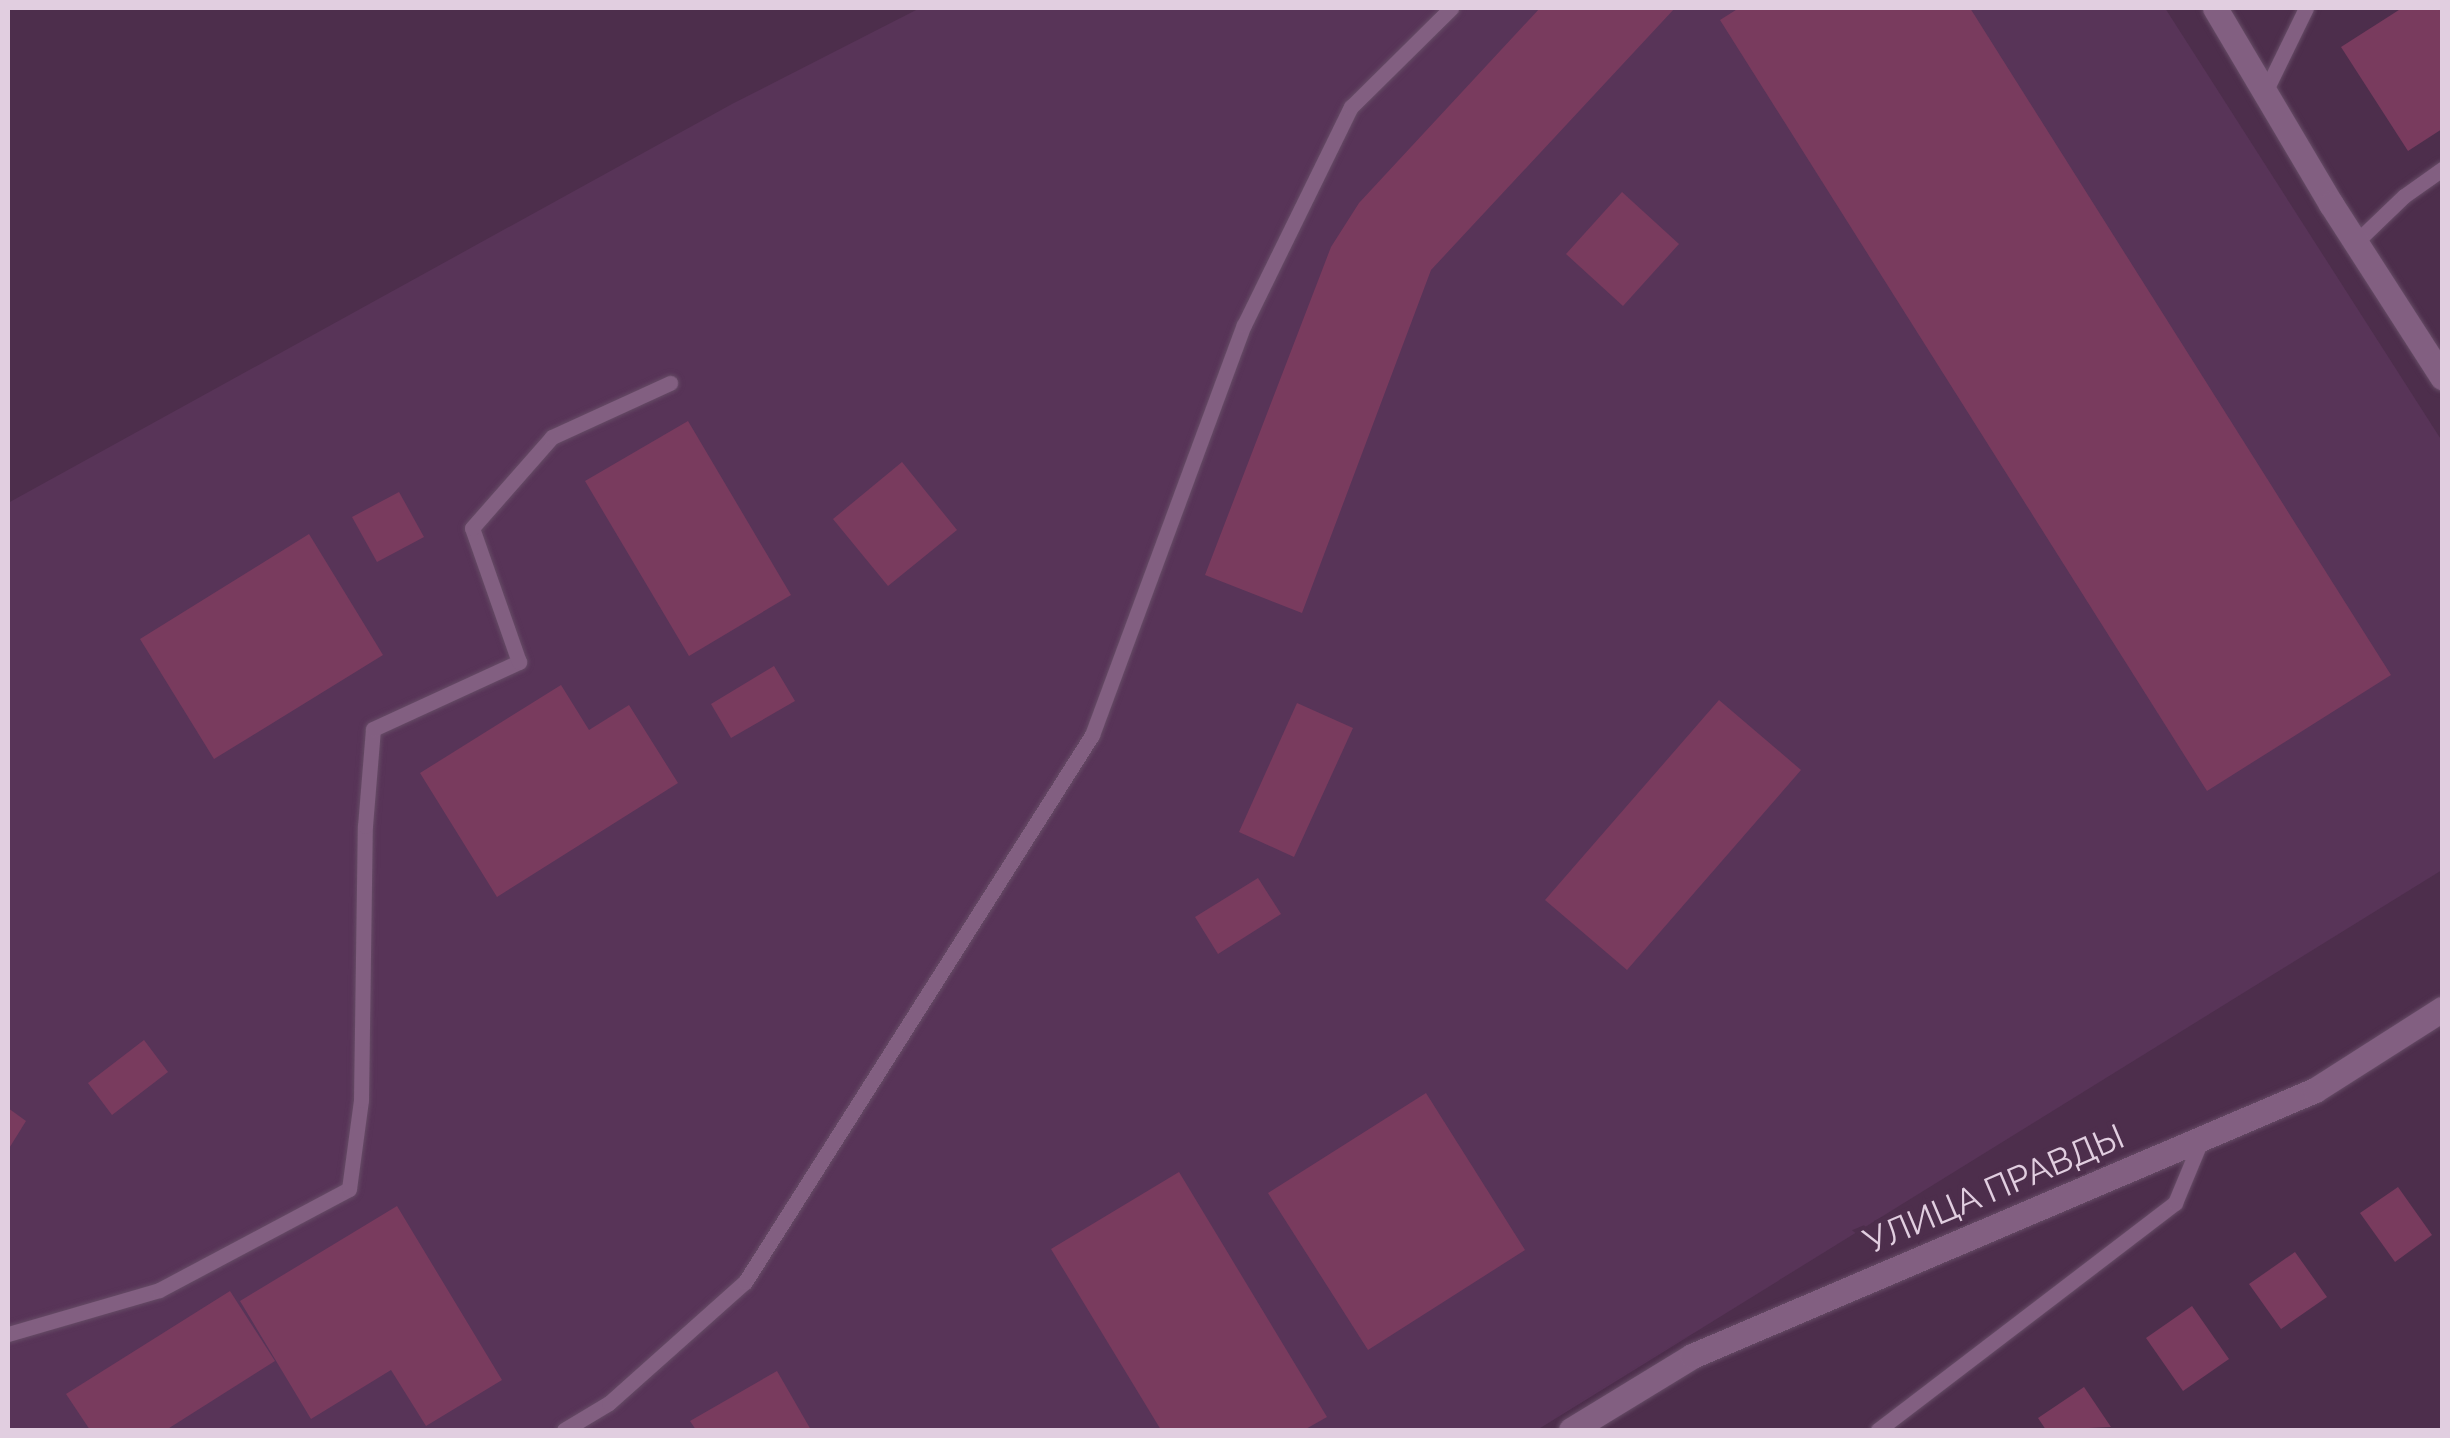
<!DOCTYPE html>
<meta charset="utf-8">
<style>
body{margin:0}
#map{position:relative;width:2450px;height:1438px;overflow:hidden;background:#4d2e4c;font-family:Raleway,sans-serif}
div>[style]{position:absolute}
.built>*{inset:0;background:#583458}
.building>*{inset:0;background:#793b5e}
.roads{filter:drop-shadow(0 0 2px #664c66) drop-shadow(0 0 2px #664c66)}
.lane>*{height:15px;margin:-7.5px;padding:0 7.5px;transform-origin:7.5px;border-radius:7.5px;background:#825f81}
.street>*{height:25px;margin:-12.5px;padding:0 12.5px;transform-origin:12.5px;border-radius:12.5px;background:#825f81}
span{translate:-50% -50%;white-space:nowrap;text-align:center;line-height:1.15;-webkit-text-stroke:9px #4d2e4c;paint-order:stroke}
.street-label{font-size:35px;color:#e1cee0}
.frame{position:absolute;inset:0;border:10px solid #e1cee0;pointer-events:none}
</style>
<div id="map">
<div class="built">
<div style="clip-path:polygon(920px 8px,2165px 8px,2442px 441px,2442px 870px,1537px 1430px,8px 1430px,8px 503px,732px 104px)"></div>
</div>
<div class="building">
<div style="clip-path:polygon(1540px 8px,1675px 8px,1431px 270px,1302px 613px,1205px 575px,1331px 247px,1359px 203px)"></div>
<div style="clip-path:polygon(1739px 8px,1970px 8px,2391px 675px,2207px 791px,1720px 20px)"></div>
<div style="clip-path:polygon(2402px 8px,2442px 8px,2442px 129px,2408px 151px,2341px 47px)"></div>
<div style="clip-path:polygon(1622px 192px,1679px 244px,1623px 306px,1566px 254px)"></div>
<div style="clip-path:polygon(688px 421px,791px 595px,689px 656px,585px 481px)"></div>
<div style="clip-path:polygon(902px 462px,957px 530px,888px 586px,833px 519px)"></div>
<div style="clip-path:polygon(399px 492px,424px 537px,377px 562px,352px 517px)"></div>
<div style="clip-path:polygon(309px 534px,383px 655px,214px 759px,140px 639px)"></div>
<div style="clip-path:polygon(774px 666px,795px 701px,731px 738px,711px 704px)"></div>
<div style="clip-path:polygon(561px 685px,589px 730px,629px 705px,678px 783px,497px 897px,420px 773px)"></div>
<div style="clip-path:polygon(1719px 700px,1801px 770px,1627px 970px,1545px 900px)"></div>
<div style="clip-path:polygon(1297px 703px,1353px 728px,1294px 857px,1239px 832px)"></div>
<div style="clip-path:polygon(1258px 878px,1281px 914px,1218px 954px,1195px 917px)"></div>
<div style="clip-path:polygon(144px 1040px,168px 1072px,112px 1115px,88px 1083px)"></div>
<div style="clip-path:polygon(1426px 1093px,1525px 1250px,1368px 1350px,1268px 1193px)"></div>
<div style="clip-path:polygon(8px 1108px,26px 1121px,8px 1150px)"></div>
<div style="clip-path:polygon(1179px 1172px,1327px 1417px,1304px 1430px,1161px 1430px,1051px 1249px)"></div>
<div style="clip-path:polygon(2398px 1187px,2432px 1235px,2395px 1262px,2360px 1213px)"></div>
<div style="clip-path:polygon(397px 1206px,502px 1380px,426px 1426px,391px 1370px,311px 1419px,240px 1301px)"></div>
<div style="clip-path:polygon(2295px 1252px,2327px 1297px,2281px 1329px,2249px 1284px)"></div>
<div style="clip-path:polygon(230px 1291px,275px 1361px,166px 1430px,90px 1430px,66px 1394px)"></div>
<div style="clip-path:polygon(2192px 1306px,2229px 1359px,2183px 1391px,2146px 1338px)"></div>
<div style="clip-path:polygon(777px 1371px,811px 1430px,696px 1430px,690px 1421px)"></div>
<div style="clip-path:polygon(2084px 1387px,2111px 1427px,2046px 1430px,2038px 1418px)"></div>
</div>
<div class="roads">
<div class="lane">
<div style="left:2265px;top:92px;width:93px;rotate:-64deg"></div>
<div style="left:2355px;top:243px;width:68px;rotate:-43.8deg"></div>
<div style="left:2404px;top:196px;width:47px;rotate:-35.4deg"></div>
<div style="left:8px;top:1334px;width:157px;rotate:-16.2deg"></div>
<div style="left:159px;top:1290px;width:215px;rotate:-28deg"></div>
<div style="left:349px;top:1189px;width:90px;rotate:-82.3deg"></div>
<div style="left:361px;top:1100px;width:274px;rotate:-89.2deg"></div>
<div style="left:365px;top:826px;width:97px;rotate:-85.3deg"></div>
<div style="left:373px;top:729px;width:161px;rotate:-24.7deg"></div>
<div style="left:519px;top:662px;width:142px;rotate:-109.3deg"></div>
<div style="left:472px;top:528px;width:121px;rotate:-48.7deg"></div>
<div style="left:552px;top:437px;width:130px;rotate:-24.6deg"></div>
<div style="left:564px;top:1430px;width:52px;rotate:-31deg"></div>
<div style="left:609px;top:1403px;width:182px;rotate:-41.7deg"></div>
<div style="left:745px;top:1282px;width:648px;rotate:-57.61deg"></div>
<div style="left:1092px;top:735px;width:437px;rotate:-69.7deg"></div>
<div style="left:1244px;top:325px;width:243px;rotate:-63.9deg"></div>
<div style="left:1351px;top:107px;width:141px;rotate:-44.7deg"></div>
<div style="left:1878px;top:1430px;width:374px;rotate:-37.4deg"></div>
<div style="left:2175px;top:1203px;width:70px;rotate:-67.4deg"></div>
</div>
<div class="street">
<div style="left:2215px;top:8px;width:228px;rotate:59.4deg"></div>
<div style="left:2331px;top:204px;width:206px;rotate:57.3deg"></div>
<div style="left:1571px;top:1430px;width:142px;rotate:-31.4deg"></div>
<div style="left:1692px;top:1356px;width:677px;rotate:-23.12deg"></div>
<div style="left:2315px;top:1090px;width:151px;rotate:-32.5deg"></div>
</div>
</div>
<div class="street-label">
<span style="left:1994px;top:1189px;rotate:-23deg">УЛИЦА ПРАВДЫ</span>
</div>
<div class="frame"></div>
</div>
